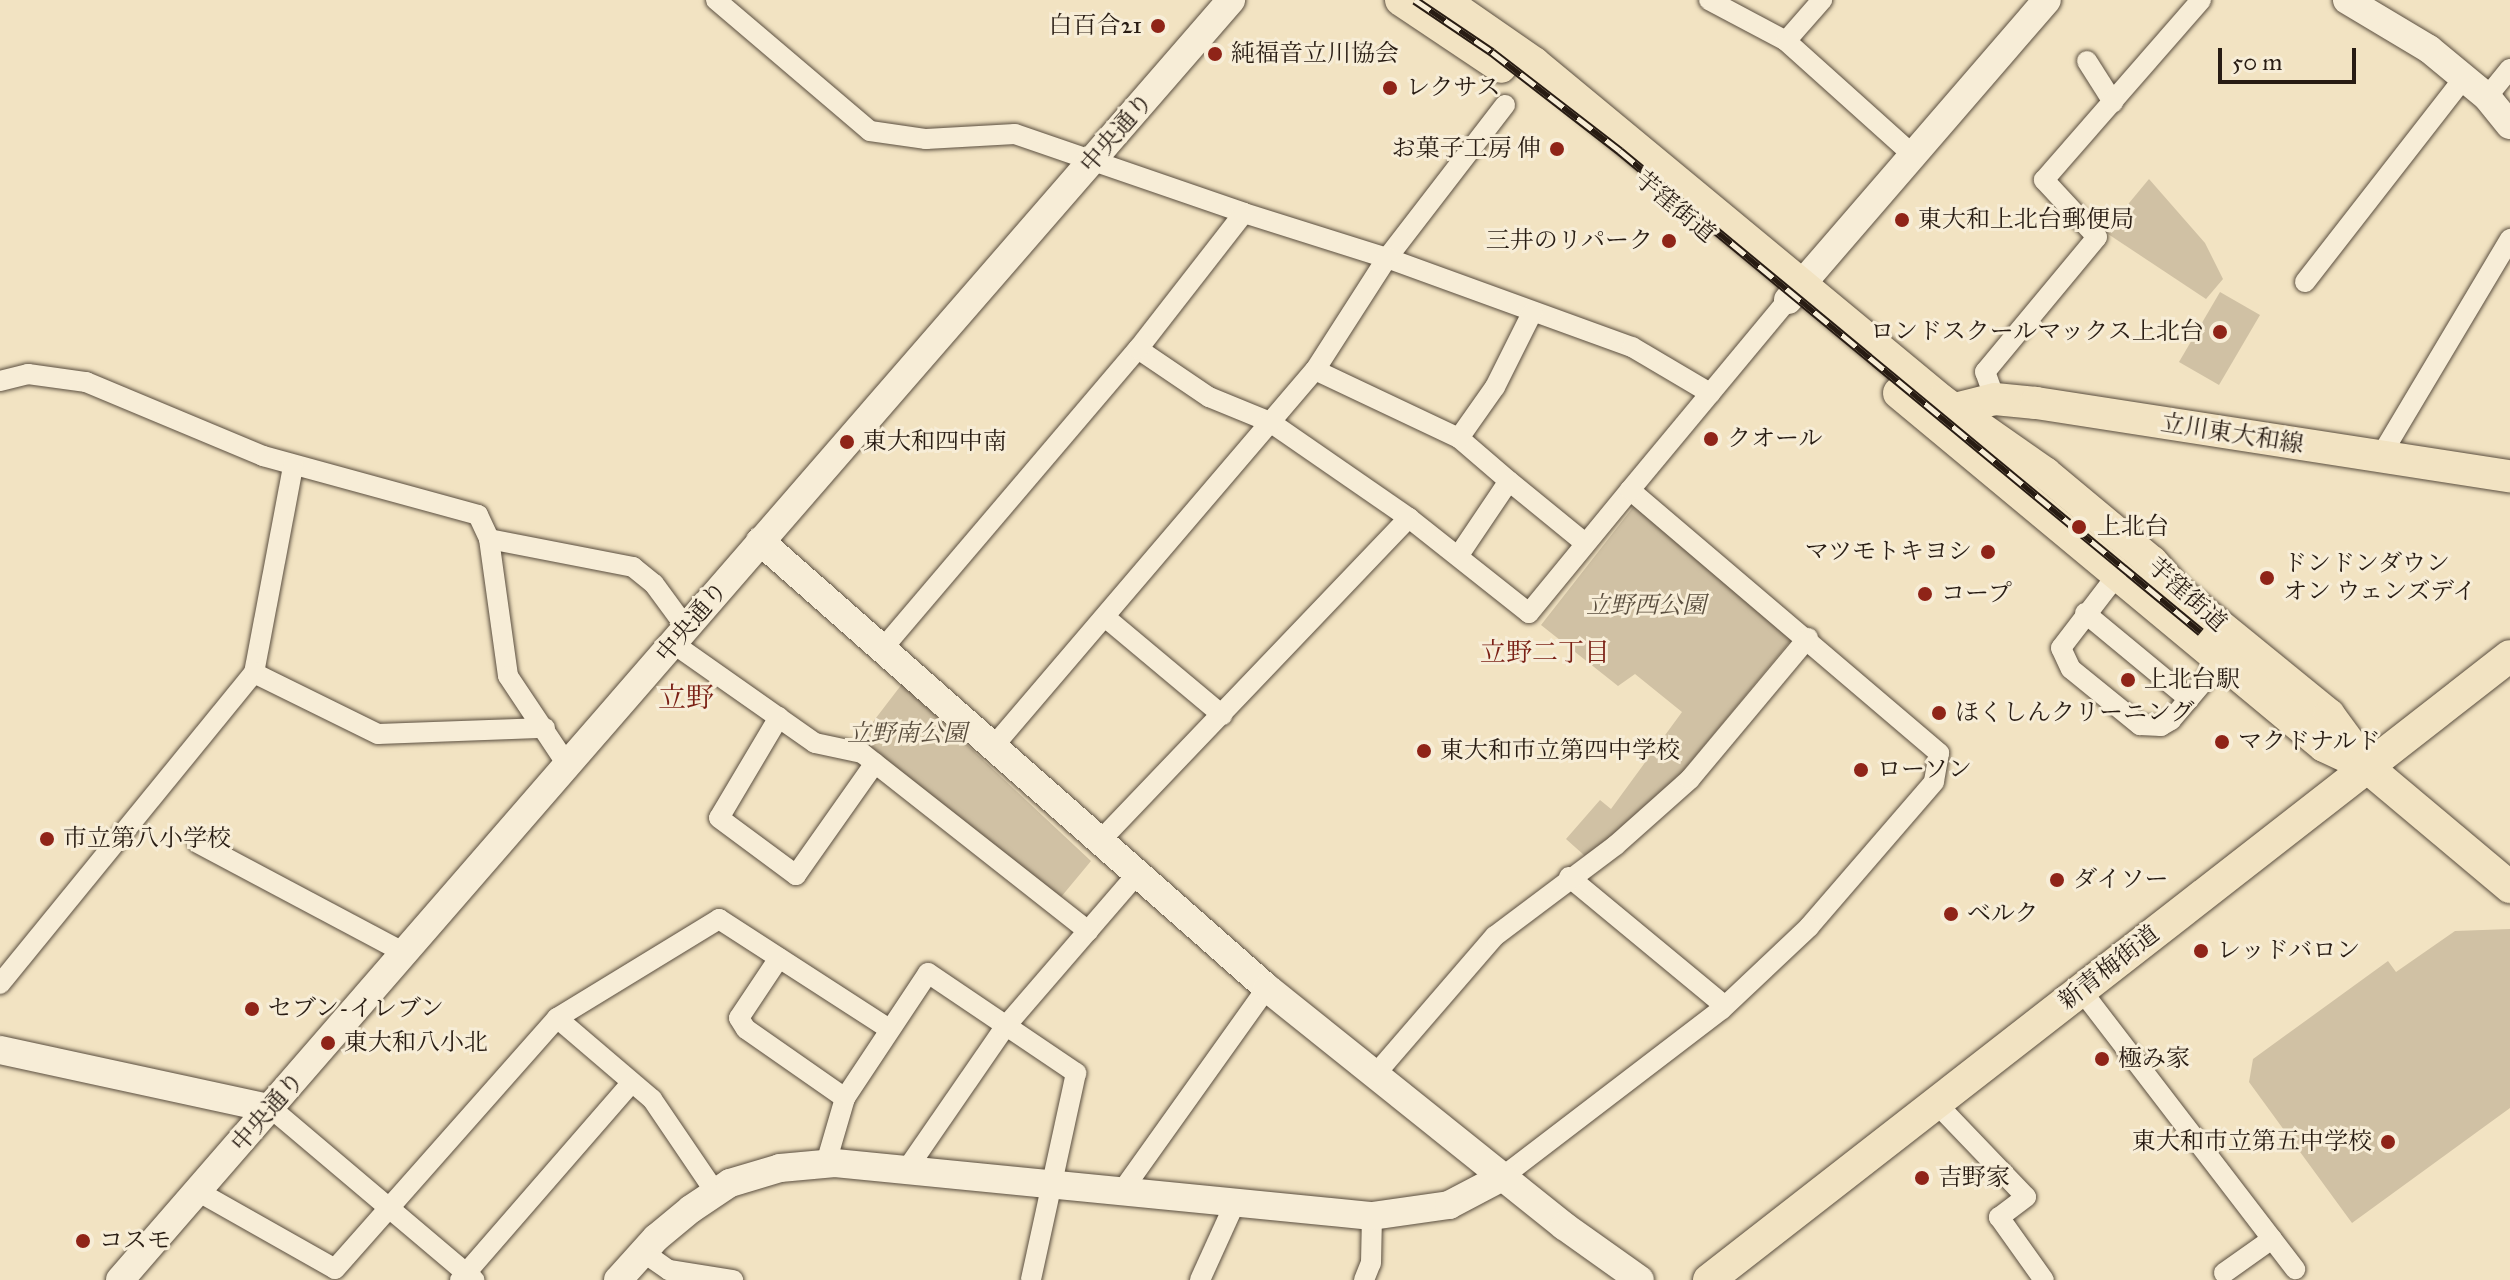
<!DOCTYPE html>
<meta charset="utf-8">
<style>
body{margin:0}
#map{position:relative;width:2510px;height:1280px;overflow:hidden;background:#f2e3c2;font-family:"IM FELL Great Primer","Noto Serif JP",serif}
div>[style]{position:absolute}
.green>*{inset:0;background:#d0c1a4}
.roads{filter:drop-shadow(0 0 2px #5a4e3f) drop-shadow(0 0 2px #5a4e3f)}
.street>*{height:20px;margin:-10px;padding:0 10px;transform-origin:10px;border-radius:10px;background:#f7edd7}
.secondary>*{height:28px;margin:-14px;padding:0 14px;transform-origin:14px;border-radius:14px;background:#f7edd7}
.primary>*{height:32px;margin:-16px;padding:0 16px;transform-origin:16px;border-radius:16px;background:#f2e3c2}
.rail>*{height:9px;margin-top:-4.5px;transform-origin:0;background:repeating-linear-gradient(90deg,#f7edd7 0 18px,#281c13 0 36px);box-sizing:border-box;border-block:2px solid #281c13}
.dots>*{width:22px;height:22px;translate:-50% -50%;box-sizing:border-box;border:4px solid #f7edd7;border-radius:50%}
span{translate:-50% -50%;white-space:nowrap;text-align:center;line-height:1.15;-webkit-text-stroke:6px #f7edd7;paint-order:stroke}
.poi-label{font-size:24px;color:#281c13}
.right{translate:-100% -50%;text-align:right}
.left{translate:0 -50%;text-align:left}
.street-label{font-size:24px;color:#281c13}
.park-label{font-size:24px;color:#5a4e3e;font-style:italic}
.neighbourhood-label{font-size:26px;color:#7a1f14}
.quarter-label{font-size:28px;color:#7a1f14}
.scale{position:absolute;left:2218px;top:48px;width:138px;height:36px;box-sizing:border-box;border:4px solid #281c13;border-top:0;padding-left:10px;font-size:24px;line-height:28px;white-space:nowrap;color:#281c13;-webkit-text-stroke:6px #f7edd7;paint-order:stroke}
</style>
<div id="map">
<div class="green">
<div style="clip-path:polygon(2149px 179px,2205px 243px,2223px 279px,2206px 299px,2105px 232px)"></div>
<div style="clip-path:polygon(2220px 292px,2260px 315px,2219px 385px,2179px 362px)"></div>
<div style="clip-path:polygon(1634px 506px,1792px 639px,1655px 805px,1585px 856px,1566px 839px,1600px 800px,1611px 809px,1682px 712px,1635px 674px,1618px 686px,1541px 625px)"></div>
<div style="clip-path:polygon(902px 684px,1091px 861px,1061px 897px,868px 747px,856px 744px)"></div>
<div style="clip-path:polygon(2510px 929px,2510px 1108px,2352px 1223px,2249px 1082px,2253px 1059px,2388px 961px,2396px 972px,2455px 931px)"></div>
</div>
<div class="roads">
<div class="street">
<div style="left:716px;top:0;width:202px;rotate:40.4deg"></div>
<div style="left:870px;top:131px;width:57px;rotate:8.1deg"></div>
<div style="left:926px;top:139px;width:89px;rotate:-3.2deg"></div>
<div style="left:1015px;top:134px;width:242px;rotate:19deg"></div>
<div style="left:1709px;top:0;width:87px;rotate:28deg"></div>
<div style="left:1786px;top:41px;width:171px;rotate:41.9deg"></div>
<div style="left:1786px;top:41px;width:55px;rotate:-48.7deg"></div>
<div style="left:2087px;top:61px;width:49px;rotate:57.6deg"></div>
<div style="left:2487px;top:97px;width:36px;rotate:-51deg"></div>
<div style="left:1505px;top:105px;width:193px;rotate:127.6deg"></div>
<div style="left:1387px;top:258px;width:261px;rotate:20deg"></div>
<div style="left:1632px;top:347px;width:91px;rotate:30.5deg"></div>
<div style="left:2305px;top:282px;width:259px;rotate:-52.1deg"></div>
<div style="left:1138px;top:349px;width:86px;rotate:34.1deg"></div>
<div style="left:1209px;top:397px;width:66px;rotate:22.3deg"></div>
<div style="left:1270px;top:422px;width:169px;rotate:34.6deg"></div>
<div style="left:1409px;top:518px;width:153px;rotate:38.4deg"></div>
<div style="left:1529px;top:613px;width:159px;rotate:-50.6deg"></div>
<div style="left:1630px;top:490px;width:406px;rotate:40.4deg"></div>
<div style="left:1939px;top:753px;width:29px;rotate:100deg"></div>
<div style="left:1934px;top:782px;width:191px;rotate:130.8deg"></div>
<div style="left:1809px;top:927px;width:120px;rotate:136.7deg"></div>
<div style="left:1722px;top:1009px;width:277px;rotate:142.6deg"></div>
<div style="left:0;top:381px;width:29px;rotate:-14deg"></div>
<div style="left:28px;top:374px;width:59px;rotate:7.9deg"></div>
<div style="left:86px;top:382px;width:192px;rotate:22.7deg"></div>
<div style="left:263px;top:456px;width:223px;rotate:15.3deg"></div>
<div style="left:478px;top:515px;width:26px;rotate:65deg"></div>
<div style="left:489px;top:539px;width:138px;rotate:82.1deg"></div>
<div style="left:508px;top:676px;width:108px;rotate:56.3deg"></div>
<div style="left:1995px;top:399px;width:29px;rotate:-110deg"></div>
<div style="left:1985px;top:372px;width:175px;rotate:-50.3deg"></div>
<div style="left:2097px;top:237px;width:78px;rotate:-132.9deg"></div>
<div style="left:2044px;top:180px;width:239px;rotate:-48.9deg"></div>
<div style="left:2380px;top:457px;width:254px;rotate:-59.2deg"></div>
<div style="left:1509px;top:481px;width:98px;rotate:39.2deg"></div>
<div style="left:1630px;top:490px;width:247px;rotate:-50.3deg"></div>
<div style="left:489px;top:539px;width:147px;rotate:11deg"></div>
<div style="left:633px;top:567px;width:27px;rotate:39deg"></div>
<div style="left:654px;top:584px;width:56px;rotate:53.7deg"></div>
<div style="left:1459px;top:555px;width:89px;rotate:-56deg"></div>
<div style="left:1509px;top:481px;width:66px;rotate:-139.3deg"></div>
<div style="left:2117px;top:575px;width:92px;rotate:127.5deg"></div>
<div style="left:2061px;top:648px;width:23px;rotate:65deg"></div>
<div style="left:2071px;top:669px;width:89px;rotate:39.1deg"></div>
<div style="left:2140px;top:725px;width:21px;rotate:3deg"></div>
<div style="left:2161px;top:726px;width:12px;rotate:-31deg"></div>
<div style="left:2171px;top:720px;width:77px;rotate:-49.7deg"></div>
<div style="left:2221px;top:661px;width:10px;rotate:-79deg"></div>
<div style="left:2085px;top:613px;width:135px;rotate:39.6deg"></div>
<div style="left:1105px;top:617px;width:153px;rotate:39.9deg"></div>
<div style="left:674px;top:644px;width:172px;rotate:35.1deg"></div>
<div style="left:815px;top:743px;width:48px;rotate:12deg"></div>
<div style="left:862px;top:753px;width:288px;rotate:38.2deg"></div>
<div style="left:884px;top:647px;width:392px;rotate:-49.6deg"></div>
<div style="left:1138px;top:349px;width:172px;rotate:-52.1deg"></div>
<div style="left:1244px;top:213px;width:150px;rotate:17.5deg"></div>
<div style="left:1387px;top:258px;width:133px;rotate:122.7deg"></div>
<div style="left:1315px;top:370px;width:159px;rotate:25.3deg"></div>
<div style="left:1459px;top:438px;width:62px;rotate:-54.8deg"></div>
<div style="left:1495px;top:387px;width:83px;rotate:-63.4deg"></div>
<div style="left:254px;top:673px;width:211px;rotate:-79.3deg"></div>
<div style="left:779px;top:717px;width:117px;rotate:120.7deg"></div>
<div style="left:719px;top:818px;width:96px;rotate:36.5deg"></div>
<div style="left:796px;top:875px;width:137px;rotate:-54.8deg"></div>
<div style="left:992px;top:748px;width:497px;rotate:-49.5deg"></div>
<div style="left:198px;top:843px;width:234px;rotate:28deg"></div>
<div style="left:1098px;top:843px;width:450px;rotate:-46.3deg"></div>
<div style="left:1569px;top:877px;width:202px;rotate:39.6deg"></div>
<div style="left:779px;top:958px;width:72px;rotate:123.7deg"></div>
<div style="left:739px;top:1018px;width:13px;rotate:58deg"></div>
<div style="left:746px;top:1029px;width:121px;rotate:34.9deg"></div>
<div style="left:0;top:984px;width:402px;rotate:-50.8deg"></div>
<div style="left:254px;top:673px;width:138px;rotate:26.2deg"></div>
<div style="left:378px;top:734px;width:167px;rotate:-2.1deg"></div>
<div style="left:2081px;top:990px;width:352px;rotate:52.5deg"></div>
<div style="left:557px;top:1018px;width:125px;rotate:40.5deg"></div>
<div style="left:652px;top:1099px;width:114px;rotate:55.8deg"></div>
<div style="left:1374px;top:1076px;width:185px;rotate:-49.2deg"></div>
<div style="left:1495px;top:936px;width:151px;rotate:-36.9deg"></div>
<div style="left:1616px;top:845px;width:99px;rotate:-41.7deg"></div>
<div style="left:1690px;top:779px;width:184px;rotate:-50.1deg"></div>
<div style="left:1936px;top:1103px;width:130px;rotate:46.2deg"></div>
<div style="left:2026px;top:1197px;width:34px;rotate:143deg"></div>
<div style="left:1999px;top:1217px;width:77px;rotate:54.5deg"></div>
<div style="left:272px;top:1109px;width:265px;rotate:40.2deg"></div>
<div style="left:826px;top:1163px;width:68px;rotate:-73.7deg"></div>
<div style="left:845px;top:1098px;width:150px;rotate:-56.4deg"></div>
<div style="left:928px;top:973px;width:179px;rotate:34deg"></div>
<div style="left:1076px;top:1073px;width:212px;rotate:102.3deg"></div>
<div style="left:907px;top:1169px;width:173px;rotate:-55.4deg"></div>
<div style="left:1005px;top:1027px;width:201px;rotate:-49.2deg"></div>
<div style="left:1122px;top:1191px;width:249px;rotate:-54.5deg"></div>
<div style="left:199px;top:1192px;width:156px;rotate:29.5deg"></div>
<div style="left:335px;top:1269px;width:335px;rotate:-48.5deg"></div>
<div style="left:557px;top:1018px;width:190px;rotate:-31.4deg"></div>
<div style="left:719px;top:919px;width:202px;rotate:32.9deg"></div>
<div style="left:643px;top:1252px;width:32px;rotate:35deg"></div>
<div style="left:669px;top:1270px;width:65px;rotate:8.9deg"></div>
<div style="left:2224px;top:1273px;width:59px;rotate:-35.3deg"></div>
<div style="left:460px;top:1280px;width:261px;rotate:-49deg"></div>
<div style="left:1200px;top:1280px;width:85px;rotate:-65.6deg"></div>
<div style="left:1364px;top:1280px;width:18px;rotate:-68deg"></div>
<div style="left:1371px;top:1263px;width:47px;rotate:-88.8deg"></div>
</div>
<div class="secondary">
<div style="left:2347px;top:0;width:96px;rotate:30.9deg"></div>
<div style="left:2429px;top:49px;width:75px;rotate:39.6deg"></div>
<div style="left:2487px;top:97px;width:36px;rotate:51deg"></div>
<div style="left:1788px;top:300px;width:396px;rotate:-49.2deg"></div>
<div style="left:760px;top:541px;width:676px;rotate:41.4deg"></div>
<div style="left:1267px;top:988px;width:381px;rotate:38.7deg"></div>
<div style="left:1564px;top:1226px;width:93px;rotate:35.4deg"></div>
<div style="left:0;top:1050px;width:278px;rotate:12.2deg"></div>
<div style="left:120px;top:1280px;width:1695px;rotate:-49.04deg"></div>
<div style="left:618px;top:1280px;width:57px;rotate:-47.9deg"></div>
<div style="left:656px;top:1238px;width:45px;rotate:-39.6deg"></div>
<div style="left:691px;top:1209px;width:47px;rotate:-33.7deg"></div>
<div style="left:730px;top:1183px;width:52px;rotate:-16.7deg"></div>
<div style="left:780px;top:1168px;width:55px;rotate:-5.2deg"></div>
<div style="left:835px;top:1163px;width:540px;rotate:5.64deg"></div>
<div style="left:1372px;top:1216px;width:78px;rotate:-8.1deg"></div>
<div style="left:1449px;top:1205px;width:60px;rotate:-27.8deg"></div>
</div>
<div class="primary">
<div style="left:1401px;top:0;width:120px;rotate:33.8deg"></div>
<div style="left:1443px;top:0;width:111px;rotate:34.7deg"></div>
<div style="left:1534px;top:63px;width:530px;rotate:39.64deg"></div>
<div style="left:1942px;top:401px;width:126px;rotate:35deg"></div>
<div style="left:2045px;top:473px;width:139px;rotate:39.8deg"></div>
<div style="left:2152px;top:562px;width:38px;rotate:49deg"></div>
<div style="left:2177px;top:591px;width:196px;rotate:39.2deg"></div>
<div style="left:2329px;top:715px;width:64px;rotate:53.8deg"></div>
<div style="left:2367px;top:767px;width:187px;rotate:40deg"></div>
<div style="left:1899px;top:393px;width:552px;rotate:39.71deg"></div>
<div style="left:2324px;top:746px;width:45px;rotate:24.9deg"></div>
<div style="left:1955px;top:409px;width:41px;rotate:-14deg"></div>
<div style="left:1995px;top:399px;width:41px;rotate:5.6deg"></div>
<div style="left:2036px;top:403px;width:480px;rotate:8.8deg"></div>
<div style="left:1709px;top:1280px;width:1015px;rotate:-37.92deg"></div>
</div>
</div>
<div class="rail">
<div style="left:1415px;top:0;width:93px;rotate:34deg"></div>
<div style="left:1492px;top:52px;width:162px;rotate:37.7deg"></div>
<div style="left:1620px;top:151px;width:754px;rotate:39.62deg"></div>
</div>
<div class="dots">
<div style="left:1158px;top:26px;background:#8f2418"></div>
<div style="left:1215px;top:54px;background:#8f2418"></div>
<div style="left:1390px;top:88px;background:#8f2418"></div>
<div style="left:1557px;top:149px;background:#8f2418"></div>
<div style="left:1902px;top:220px;background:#8f2418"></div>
<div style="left:1669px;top:241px;background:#8f2418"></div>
<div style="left:2220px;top:332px;background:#8f2418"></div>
<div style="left:1711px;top:439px;background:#8f2418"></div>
<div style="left:847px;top:442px;background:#8f2418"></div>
<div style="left:2079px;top:527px;background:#8f2418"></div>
<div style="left:1988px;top:552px;background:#8f2418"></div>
<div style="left:2267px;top:578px;background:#8f2418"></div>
<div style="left:1925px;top:594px;background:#8f2418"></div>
<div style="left:2128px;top:680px;background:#8f2418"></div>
<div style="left:1939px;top:713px;background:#8f2418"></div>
<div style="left:2222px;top:742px;background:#8f2418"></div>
<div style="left:1424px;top:751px;background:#8f2418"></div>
<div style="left:1861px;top:770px;background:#8f2418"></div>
<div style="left:47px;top:839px;background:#8f2418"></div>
<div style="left:2057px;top:880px;background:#8f2418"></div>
<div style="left:1951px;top:914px;background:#8f2418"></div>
<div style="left:2201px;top:951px;background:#8f2418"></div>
<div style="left:252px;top:1009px;background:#8f2418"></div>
<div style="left:328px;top:1043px;background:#8f2418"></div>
<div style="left:2102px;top:1059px;background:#8f2418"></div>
<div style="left:2388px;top:1142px;background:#8f2418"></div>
<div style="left:1922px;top:1178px;background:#8f2418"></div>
<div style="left:83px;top:1241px;background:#8f2418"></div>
</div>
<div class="poi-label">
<span class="right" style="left:1142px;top:26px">白百合21</span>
<span class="left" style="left:1231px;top:54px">純福音立川協会</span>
<span class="left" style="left:1406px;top:88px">レクサス</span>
<span class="right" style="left:1541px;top:149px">お菓子工房 伸</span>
<span class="left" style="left:1918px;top:220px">東大和上北台郵便局</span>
<span class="right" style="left:1653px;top:241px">三井のリパーク</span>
<span class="right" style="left:2204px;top:332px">ロンドスクールマックス上北台</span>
<span class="left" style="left:1727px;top:439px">クオール</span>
<span class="left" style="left:863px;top:442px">東大和四中南</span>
<span class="left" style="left:2097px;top:527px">上北台</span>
<span class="right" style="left:1972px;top:552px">マツモトキヨシ</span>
<span class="left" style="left:2283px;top:578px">ドンドンダウン<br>オン ウェンズデイ</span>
<span class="left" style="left:1941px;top:594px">コープ</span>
<span class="left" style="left:2144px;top:680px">上北台駅</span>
<span class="left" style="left:1955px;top:713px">ほくしんクリーニング</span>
<span class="left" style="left:2238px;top:742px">マクドナルド</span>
<span class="left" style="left:1440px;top:751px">東大和市立第四中学校</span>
<span class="left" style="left:1877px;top:770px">ローソン</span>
<span class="left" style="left:63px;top:839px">市立第八小学校</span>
<span class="left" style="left:2073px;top:880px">ダイソー</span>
<span class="left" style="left:1967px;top:914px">ベルク</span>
<span class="left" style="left:2217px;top:951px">レッドバロン</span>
<span class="left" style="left:268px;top:1009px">セブン-イレブン</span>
<span class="left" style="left:344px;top:1043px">東大和八小北</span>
<span class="left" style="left:2118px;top:1059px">極み家</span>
<span class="right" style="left:2372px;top:1142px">東大和市立第五中学校</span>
<span class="left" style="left:1938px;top:1178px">吉野家</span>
<span class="left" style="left:99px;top:1241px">コスモ</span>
</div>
<div class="street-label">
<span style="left:1117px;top:133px;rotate:-49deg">中央通り</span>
<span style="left:1675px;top:207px;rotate:40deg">芋窪街道</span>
<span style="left:2232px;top:434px;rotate:9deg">立川東大和線</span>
<span style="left:2187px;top:595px;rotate:42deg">芋窪街道</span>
<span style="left:692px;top:622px;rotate:-50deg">中央通り</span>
<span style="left:2109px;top:968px;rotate:-38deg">新青梅街道</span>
<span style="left:268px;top:1112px;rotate:-49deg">中央通り</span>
</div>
<div class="park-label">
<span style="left:1646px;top:606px">立野西公園</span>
<span style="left:907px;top:734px">立野南公園</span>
</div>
<div class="neighbourhood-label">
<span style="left:1545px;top:653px">立野二丁目</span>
</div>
<div class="quarter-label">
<span style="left:686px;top:698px">立野</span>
</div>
<div class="scale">50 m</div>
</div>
